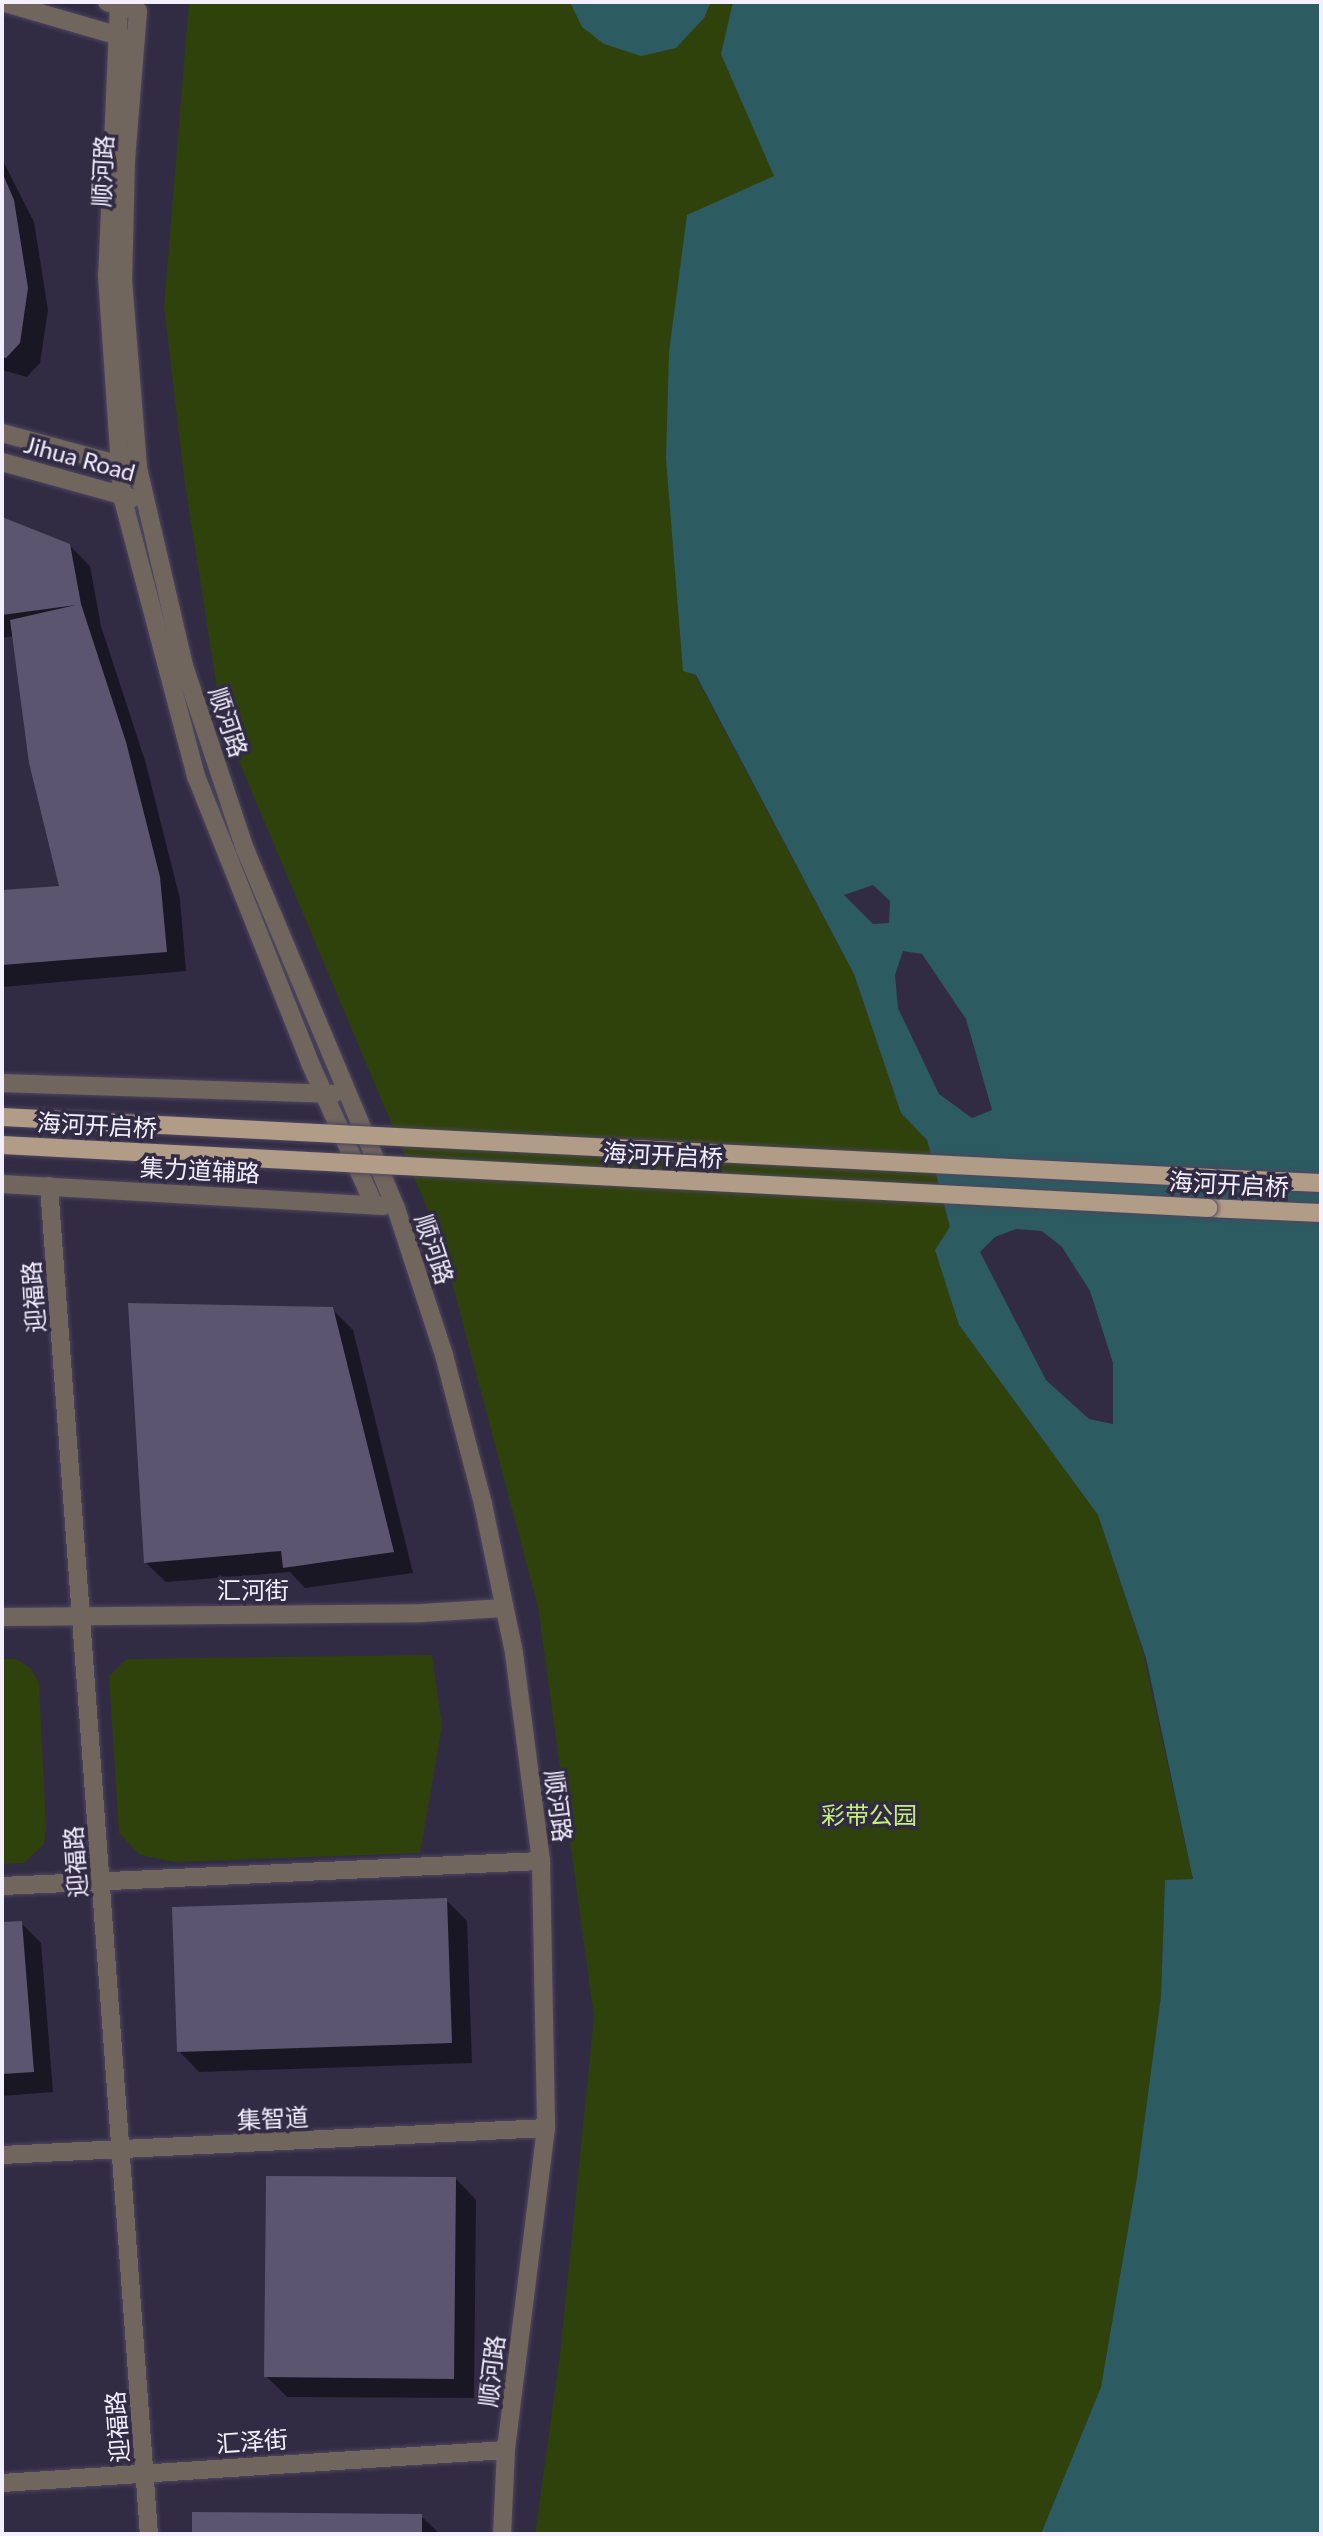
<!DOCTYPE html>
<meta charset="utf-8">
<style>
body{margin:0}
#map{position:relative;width:1323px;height:2536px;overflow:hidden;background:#322b44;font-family:Lato,"Noto Sans SC",sans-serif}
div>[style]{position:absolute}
.green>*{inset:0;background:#30420b}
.water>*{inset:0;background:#2c5b62}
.shadow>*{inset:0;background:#0007}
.building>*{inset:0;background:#5c5570}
.roads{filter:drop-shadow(0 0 2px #4d465e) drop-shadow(0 0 2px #4d465e)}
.minor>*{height:18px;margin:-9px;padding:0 9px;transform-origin:9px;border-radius:9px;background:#71665d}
.major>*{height:18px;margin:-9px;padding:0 9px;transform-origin:9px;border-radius:9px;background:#b19c88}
.bridges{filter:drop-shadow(0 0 2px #4d465e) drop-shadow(0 0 2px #4d465e)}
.major-bridge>*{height:18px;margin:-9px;padding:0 9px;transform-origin:9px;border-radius:9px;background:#b19c88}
span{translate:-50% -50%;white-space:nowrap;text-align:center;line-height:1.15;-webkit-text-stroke:7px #322b44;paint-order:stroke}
.street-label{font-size:24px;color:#f3efff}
.park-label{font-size:24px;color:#c4f176}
.frame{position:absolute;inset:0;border:4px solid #f3efff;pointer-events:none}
</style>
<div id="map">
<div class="green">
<div style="clip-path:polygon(189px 2px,844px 2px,683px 670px,695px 675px,854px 974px,901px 1113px,927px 1140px,950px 1227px,959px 1325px,1098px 1515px,1142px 1648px,1193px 1879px,1165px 1880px,1161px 1996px,1137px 2177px,1101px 2387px,1041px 2534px,535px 2534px,560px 2354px,594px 2017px,538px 1607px,441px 1241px,222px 721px,184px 477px,164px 307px)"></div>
<div style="clip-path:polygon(432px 1655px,442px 1726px,420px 1853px,175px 1862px,140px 1855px,119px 1833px,109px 1676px,127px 1659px)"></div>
<div style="clip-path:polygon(2px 1659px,16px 1659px,31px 1669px,39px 1683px,46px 1829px,44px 1844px,24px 1863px,2px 1864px)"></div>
</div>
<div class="water">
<div style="clip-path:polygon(570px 2px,711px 2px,704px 18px,676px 48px,641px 56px,604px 44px,582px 27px)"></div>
<div style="clip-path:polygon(evenodd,733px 2px,1321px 2px,1321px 2534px,1041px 2534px,1101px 2387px,1137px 2177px,1161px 1996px,1165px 1880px,1193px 1879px,1146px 1658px,1098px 1515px,959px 1325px,935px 1250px,950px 1227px,927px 1140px,901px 1113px,854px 974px,696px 675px,683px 671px,666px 459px,669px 352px,687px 215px,774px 176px,721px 54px,733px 2px,873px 885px,890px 901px,889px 923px,873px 924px,844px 895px,873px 885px,733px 2px,903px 951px,922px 954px,966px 1019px,992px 1110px,972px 1118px,939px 1094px,898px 1008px,895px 975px,903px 951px,733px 2px,1016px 1229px,1042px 1231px,1062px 1247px,1090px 1291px,1113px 1363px,1113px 1424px,1089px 1419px,1046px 1380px,980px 1252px,995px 1237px,1016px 1229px)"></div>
</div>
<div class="shadow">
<div style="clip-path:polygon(2px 159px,34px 222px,48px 310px,40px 363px,27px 377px,2px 370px)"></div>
<div style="clip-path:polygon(2px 519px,69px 545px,90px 566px,101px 626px,146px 764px,180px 899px,186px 971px,2px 987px,2px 892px,61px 887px,14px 636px,2px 638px)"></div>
<div style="clip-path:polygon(332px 1309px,353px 1330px,413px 1573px,305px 1588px,290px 1572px,166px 1582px,145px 1562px)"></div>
<div style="clip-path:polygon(446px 1900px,467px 1921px,472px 2063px,199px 2072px,179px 2051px)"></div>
<div style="clip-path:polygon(21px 1923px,41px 1943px,53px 2092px,2px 2096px,2px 1924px)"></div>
<div style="clip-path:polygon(456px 2179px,476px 2200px,474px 2398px,287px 2397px,266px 2376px)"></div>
<div style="clip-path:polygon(194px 2514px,421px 2516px,440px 2534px,194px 2534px)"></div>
</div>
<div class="building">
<div style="clip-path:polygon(2px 172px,14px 200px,28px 288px,20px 343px,6px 358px,2px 357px)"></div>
<div style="clip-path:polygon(2px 517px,70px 544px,81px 604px,126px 742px,160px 877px,167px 952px,2px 965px,2px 890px,59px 886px,29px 763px,10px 620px,76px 605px,2px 615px)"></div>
<div style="clip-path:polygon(128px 1303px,333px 1307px,394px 1552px,283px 1568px,281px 1551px,144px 1563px)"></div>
<div style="clip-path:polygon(447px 1898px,452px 2043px,177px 2052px,172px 1907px)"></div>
<div style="clip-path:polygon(22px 1921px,34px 2072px,2px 2074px,2px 1922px)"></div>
<div style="clip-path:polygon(266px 2176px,456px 2177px,454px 2379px,264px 2377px)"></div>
<div style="clip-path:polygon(192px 2512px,422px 2514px,422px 2534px,192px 2534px)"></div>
</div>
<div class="roads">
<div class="minor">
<div style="left:2px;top:2px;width:129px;rotate:16.2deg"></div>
<div style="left:107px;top:2px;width:32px;rotate:16deg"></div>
<div style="left:138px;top:11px;width:149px;rotate:94.6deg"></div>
<div style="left:126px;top:160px;width:120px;rotate:91.4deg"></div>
<div style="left:123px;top:280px;width:189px;rotate:85.4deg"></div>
<div style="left:138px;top:468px;width:203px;rotate:76.9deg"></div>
<div style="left:184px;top:666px;width:193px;rotate:71.6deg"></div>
<div style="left:245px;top:849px;width:389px;rotate:67.2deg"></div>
<div style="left:396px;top:1208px;width:155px;rotate:71.9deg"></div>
<div style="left:444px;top:1355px;width:154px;rotate:75.3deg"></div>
<div style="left:483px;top:1504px;width:152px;rotate:78.2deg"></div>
<div style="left:514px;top:1653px;width:210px;rotate:82.6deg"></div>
<div style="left:541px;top:1861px;width:267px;rotate:88.9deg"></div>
<div style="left:546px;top:2128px;width:324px;rotate:97.1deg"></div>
<div style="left:506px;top:2450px;width:84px;rotate:92.7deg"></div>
<div style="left:119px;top:5px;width:270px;rotate:92.5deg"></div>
<div style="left:107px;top:275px;width:222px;rotate:86.1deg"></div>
<div style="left:122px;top:496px;width:290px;rotate:75.2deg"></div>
<div style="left:196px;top:776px;width:309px;rotate:68.3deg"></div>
<div style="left:310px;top:1063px;width:156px;rotate:65.7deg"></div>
<div style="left:2px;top:433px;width:131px;rotate:15.1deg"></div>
<div style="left:2px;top:462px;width:135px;rotate:15.5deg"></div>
<div style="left:2px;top:1083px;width:332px;rotate:1.9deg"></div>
<div style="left:2px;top:1184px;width:382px;rotate:3.3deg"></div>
<div style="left:49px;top:1186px;width:1352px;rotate:85.76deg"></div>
<div style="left:2px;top:1617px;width:420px;rotate:-0.5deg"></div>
<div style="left:422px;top:1613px;width:82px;rotate:-3.5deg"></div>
<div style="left:2px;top:1886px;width:540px;rotate:-2.66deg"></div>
<div style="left:2px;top:2155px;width:545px;rotate:-2.84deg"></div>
<div style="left:2px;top:2483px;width:505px;rotate:-3.75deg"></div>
</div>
<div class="major">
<div style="left:1212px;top:1178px;width:109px;rotate:2.6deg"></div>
<div style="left:1208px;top:1208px;width:113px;rotate:2.5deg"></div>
</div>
</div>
<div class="bridges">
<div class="major-bridge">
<div style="left:2px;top:1117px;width:1212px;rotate:2.89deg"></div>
<div style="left:2px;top:1145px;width:1208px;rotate:2.99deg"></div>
</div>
</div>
<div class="street-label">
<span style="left:102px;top:171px;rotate:-87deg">顺河路</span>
<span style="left:80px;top:458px;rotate:15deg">Jihua Road</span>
<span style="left:229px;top:722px;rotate:72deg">顺河路</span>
<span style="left:97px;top:1125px;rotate:3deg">海河开启桥</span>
<span style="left:663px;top:1155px;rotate:3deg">海河开启桥</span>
<span style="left:200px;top:1170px;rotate:3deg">集力道辅路</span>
<span style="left:1229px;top:1184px;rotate:3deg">海河开启桥</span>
<span style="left:435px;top:1249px;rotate:72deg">顺河路</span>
<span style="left:33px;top:1297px;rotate:-94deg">迎福路</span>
<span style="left:253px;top:1590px">汇河街</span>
<span style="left:559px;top:1806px;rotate:83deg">顺河路</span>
<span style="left:75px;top:1862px;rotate:-94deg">迎福路</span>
<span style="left:273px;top:2118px;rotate:-3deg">集智道</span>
<span style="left:491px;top:2371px;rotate:-83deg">顺河路</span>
<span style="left:117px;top:2427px;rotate:-94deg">迎福路</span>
<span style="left:252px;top:2441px;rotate:-4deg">汇泽街</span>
</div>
<div class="park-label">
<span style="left:869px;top:1815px">彩带公园</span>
</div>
<div class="frame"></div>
</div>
